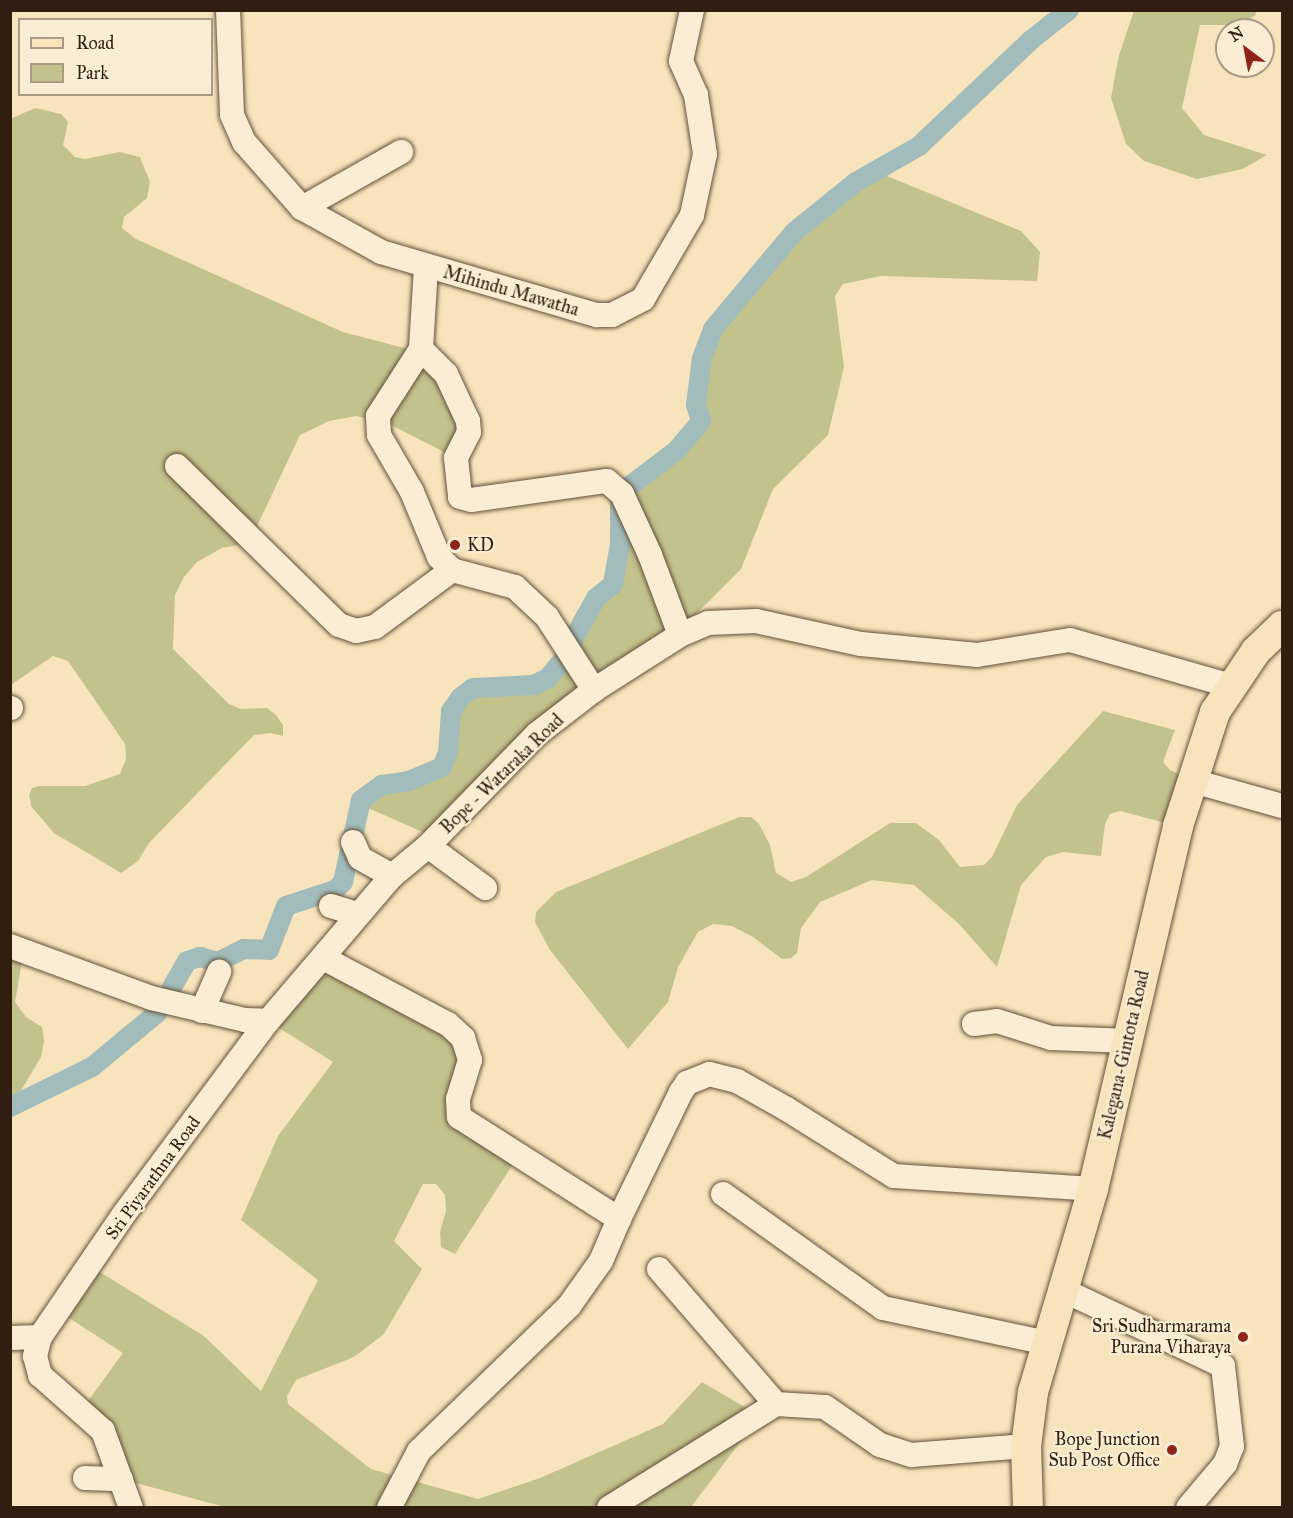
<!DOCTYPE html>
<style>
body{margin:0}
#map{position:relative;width:1293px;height:1518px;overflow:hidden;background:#f8e4bc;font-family:"IM FELL Great Primer",serif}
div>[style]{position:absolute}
.green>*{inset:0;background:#c2c28d}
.canal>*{height:20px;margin:-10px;padding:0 10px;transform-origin:10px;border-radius:10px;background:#a1bcba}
.roads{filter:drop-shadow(0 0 2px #64503b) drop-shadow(0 0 2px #64503b)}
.minor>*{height:24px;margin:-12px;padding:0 12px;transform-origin:12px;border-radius:12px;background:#faedd3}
.major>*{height:30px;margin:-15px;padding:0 15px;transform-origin:15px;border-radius:15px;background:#f8e4bc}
.dots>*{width:16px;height:16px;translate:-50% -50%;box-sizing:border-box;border:3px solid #faedd3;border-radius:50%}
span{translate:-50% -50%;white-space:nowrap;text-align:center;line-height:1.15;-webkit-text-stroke:4.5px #faedd3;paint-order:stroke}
.street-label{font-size:18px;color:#321e10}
.poi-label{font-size:18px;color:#321e10}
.left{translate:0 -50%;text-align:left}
.right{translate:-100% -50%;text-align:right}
.frame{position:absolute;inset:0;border:12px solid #321e10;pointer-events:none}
.legend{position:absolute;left:18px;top:18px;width:195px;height:78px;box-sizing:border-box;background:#faedd3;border:2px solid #aa9a85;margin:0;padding:8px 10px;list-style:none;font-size:18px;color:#321e10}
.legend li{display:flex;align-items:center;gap:12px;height:30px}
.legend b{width:30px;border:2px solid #aa9a85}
.north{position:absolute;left:1215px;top:18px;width:60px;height:60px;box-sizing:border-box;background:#faedd3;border:2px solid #aa9a85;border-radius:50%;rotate:328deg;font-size:16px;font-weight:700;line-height:24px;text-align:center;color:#321e10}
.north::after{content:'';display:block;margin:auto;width:21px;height:27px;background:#8f2418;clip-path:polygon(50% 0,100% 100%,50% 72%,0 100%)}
</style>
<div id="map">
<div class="green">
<div style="clip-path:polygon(1134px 11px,1257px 11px,1255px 16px,1235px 25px,1200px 25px,1182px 108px,1204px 135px,1267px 155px,1243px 169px,1197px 179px,1144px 161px,1126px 144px,1111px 98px,1119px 55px)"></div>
<div style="clip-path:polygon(35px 108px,61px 114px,68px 122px,63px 145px,75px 157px,85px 159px,119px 152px,140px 157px,150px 182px,147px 198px,124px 217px,122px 228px,136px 239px,343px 332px,423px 353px,468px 421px,456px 458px,385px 422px,356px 416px,329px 421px,300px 435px,249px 543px,222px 548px,197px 562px,184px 577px,175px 595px,173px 649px,229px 704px,241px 709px,267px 708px,276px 715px,283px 725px,283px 736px,270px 733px,254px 735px,149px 843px,138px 861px,121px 873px,54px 833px,31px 806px,29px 795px,32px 788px,40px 786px,85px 786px,120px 774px,126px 759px,125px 744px,68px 661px,53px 656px,11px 685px,10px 119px)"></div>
<div style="clip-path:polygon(875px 171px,1021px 231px,1040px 252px,1037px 281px,881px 276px,843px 284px,835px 296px,844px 367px,828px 435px,773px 489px,741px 569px,678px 632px,601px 679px,434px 837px,359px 804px,382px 785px,409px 781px,442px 767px,448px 753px,451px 711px,473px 688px,534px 685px,548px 678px,558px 664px,573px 625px,613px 584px,620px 545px,619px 494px,677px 450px,700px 421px,696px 405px,702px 358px,713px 329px,794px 231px,856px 182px)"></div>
<div style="clip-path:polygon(1103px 711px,1175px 730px,1163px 762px,1170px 770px,1193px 781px,1178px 826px,1120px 811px,1110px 814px,1105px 824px,1101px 856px,1063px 852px,1046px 857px,1021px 885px,997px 967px,959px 924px,914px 885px,872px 880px,820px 902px,801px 928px,797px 953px,791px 958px,782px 959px,753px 937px,732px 926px,713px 924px,698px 932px,678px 967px,668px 1002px,628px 1049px,550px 950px,535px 922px,536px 912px,556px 892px,739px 817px,751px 817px,759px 824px,770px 845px,776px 873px,791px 882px,806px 877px,890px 823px,916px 823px,939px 840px,960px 867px,984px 865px,992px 857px,1017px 805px)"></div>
<div style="clip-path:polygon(10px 946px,24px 950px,15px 1002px,26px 1017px,42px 1027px,44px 1041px,41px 1057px,11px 1107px)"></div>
<div style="clip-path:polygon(325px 959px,463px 1038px,458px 1099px,513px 1164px,455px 1254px,441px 1247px,440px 1232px,446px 1211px,445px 1195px,436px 1184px,423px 1184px,394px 1241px,422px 1269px,384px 1334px,354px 1357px,296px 1380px,287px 1396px,288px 1404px,371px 1469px,478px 1499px,540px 1478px,663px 1424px,702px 1382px,760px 1416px,691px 1507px,225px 1507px,121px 1479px,82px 1409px,123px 1353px,57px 1310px,90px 1266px,204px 1336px,261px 1391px,318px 1280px,241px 1220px,278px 1136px,333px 1062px,268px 1021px)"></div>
</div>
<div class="canal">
<div style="left:627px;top:488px;width:63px;rotate:-37.2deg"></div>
<div style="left:677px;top:450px;width:38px;rotate:-50deg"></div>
<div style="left:701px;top:421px;width:17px;rotate:-107deg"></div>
<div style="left:696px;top:405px;width:47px;rotate:-82.7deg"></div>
<div style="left:702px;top:358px;width:31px;rotate:-69deg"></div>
<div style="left:713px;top:329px;width:126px;rotate:-50.1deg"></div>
<div style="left:794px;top:232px;width:80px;rotate:-38.9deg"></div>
<div style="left:856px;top:182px;width:73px;rotate:-29.7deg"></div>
<div style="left:919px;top:146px;width:154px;rotate:-43.4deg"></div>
<div style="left:1031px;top:40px;width:48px;rotate:-38.3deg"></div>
<div style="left:571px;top:643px;width:51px;rotate:-60.9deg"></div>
<div style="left:596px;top:598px;width:22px;rotate:-39deg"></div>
<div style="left:613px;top:584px;width:40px;rotate:-80deg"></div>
<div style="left:620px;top:545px;width:48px;rotate:-90deg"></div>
<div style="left:171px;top:989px;width:32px;rotate:-60deg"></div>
<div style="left:187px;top:961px;width:14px;rotate:-17deg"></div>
<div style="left:200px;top:957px;width:19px;rotate:16deg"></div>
<div style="left:218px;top:962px;width:29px;rotate:-27deg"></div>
<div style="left:244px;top:949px;width:25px;rotate:2deg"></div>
<div style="left:269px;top:950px;width:47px;rotate:-68.9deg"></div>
<div style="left:286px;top:906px;width:52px;rotate:-18.1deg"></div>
<div style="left:335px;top:890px;width:11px;rotate:-45deg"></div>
<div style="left:343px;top:882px;width:84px;rotate:-77.6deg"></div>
<div style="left:361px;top:800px;width:26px;rotate:-36deg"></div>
<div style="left:382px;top:785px;width:27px;rotate:-8deg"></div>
<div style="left:409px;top:781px;width:36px;rotate:-23deg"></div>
<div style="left:442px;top:767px;width:15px;rotate:-67deg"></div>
<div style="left:448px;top:753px;width:42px;rotate:-85.9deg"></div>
<div style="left:451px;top:711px;width:16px;rotate:-55deg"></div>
<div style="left:460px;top:698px;width:16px;rotate:-38deg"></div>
<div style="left:473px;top:688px;width:61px;rotate:-2.8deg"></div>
<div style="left:534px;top:685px;width:16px;rotate:-27deg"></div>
<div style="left:548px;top:678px;width:21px;rotate:-51deg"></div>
<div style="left:10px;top:1107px;width:91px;rotate:-26deg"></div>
<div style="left:92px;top:1067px;width:85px;rotate:-39.7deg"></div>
</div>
<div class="roads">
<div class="minor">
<div style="left:228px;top:10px;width:105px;rotate:87.8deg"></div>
<div style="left:232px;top:115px;width:30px;rotate:66deg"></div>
<div style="left:244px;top:142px;width:88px;rotate:48.7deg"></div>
<div style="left:302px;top:208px;width:90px;rotate:29.1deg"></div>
<div style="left:381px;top:252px;width:225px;rotate:16.3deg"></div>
<div style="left:597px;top:315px;width:15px"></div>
<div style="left:612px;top:315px;width:35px;rotate:-27deg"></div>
<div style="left:643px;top:299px;width:97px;rotate:-59.7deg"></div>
<div style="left:692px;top:215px;width:62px;rotate:-78deg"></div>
<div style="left:705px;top:154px;width:60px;rotate:-98.7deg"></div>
<div style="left:696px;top:95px;width:37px;rotate:-114deg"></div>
<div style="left:681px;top:61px;width:52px;rotate:-77.8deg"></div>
<div style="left:302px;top:208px;width:114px;rotate:-29.5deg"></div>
<div style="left:426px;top:267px;width:82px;rotate:93.5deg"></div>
<div style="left:421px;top:349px;width:35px;rotate:45deg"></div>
<div style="left:446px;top:374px;width:52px;rotate:64.9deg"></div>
<div style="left:468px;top:421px;width:11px;rotate:85deg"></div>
<div style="left:469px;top:432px;width:29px;rotate:117deg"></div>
<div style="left:456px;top:458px;width:39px;rotate:84deg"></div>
<div style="left:460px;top:497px;width:11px;rotate:15deg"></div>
<div style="left:471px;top:500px;width:137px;rotate:-8deg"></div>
<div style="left:607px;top:481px;width:20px;rotate:41deg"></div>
<div style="left:622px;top:494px;width:67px;rotate:65.3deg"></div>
<div style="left:650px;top:555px;width:85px;rotate:69.4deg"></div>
<div style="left:421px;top:349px;width:80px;rotate:122.7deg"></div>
<div style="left:378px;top:416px;width:19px;rotate:87deg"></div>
<div style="left:379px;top:435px;width:66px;rotate:59.9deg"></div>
<div style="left:412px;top:492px;width:70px;rotate:67.4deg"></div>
<div style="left:439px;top:557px;width:18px;rotate:45deg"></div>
<div style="left:452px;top:570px;width:65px;rotate:15.1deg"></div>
<div style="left:515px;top:587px;width:44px;rotate:43.2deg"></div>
<div style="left:547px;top:617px;width:87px;rotate:57.2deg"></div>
<div style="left:177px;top:466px;width:227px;rotate:44.5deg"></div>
<div style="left:339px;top:625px;width:18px;rotate:19deg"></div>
<div style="left:356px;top:631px;width:19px;rotate:-12deg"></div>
<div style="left:375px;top:627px;width:96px;rotate:-36.5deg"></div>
<div style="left:10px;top:708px;width:1px"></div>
<div style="left:1193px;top:781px;width:92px;rotate:15.7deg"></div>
<div style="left:353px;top:842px;width:17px;rotate:66deg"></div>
<div style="left:360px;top:858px;width:37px;rotate:29deg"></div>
<div style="left:428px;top:846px;width:71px;rotate:36.4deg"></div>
<div style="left:331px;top:906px;width:28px;rotate:17deg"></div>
<div style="left:10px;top:946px;width:150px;rotate:20.2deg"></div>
<div style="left:151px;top:998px;width:97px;rotate:13.2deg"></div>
<div style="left:245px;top:1020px;width:23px;rotate:2deg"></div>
<div style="left:268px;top:1021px;width:191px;rotate:-49.5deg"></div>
<div style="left:392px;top:876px;width:47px;rotate:-39.8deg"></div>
<div style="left:428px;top:846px;width:156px;rotate:-45.8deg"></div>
<div style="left:537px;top:734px;width:72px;rotate:-37.7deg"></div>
<div style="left:594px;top:690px;width:102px;rotate:-32.6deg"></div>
<div style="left:680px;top:635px;width:30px;rotate:-23deg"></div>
<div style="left:708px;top:623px;width:48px;rotate:-2.4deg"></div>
<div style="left:756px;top:621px;width:107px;rotate:12.4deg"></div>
<div style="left:861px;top:644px;width:117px;rotate:5.4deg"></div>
<div style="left:977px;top:655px;width:94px;rotate:-9.2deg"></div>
<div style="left:1070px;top:640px;width:167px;rotate:15.9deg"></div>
<div style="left:325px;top:959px;width:139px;rotate:27.9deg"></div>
<div style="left:448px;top:1024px;width:21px;rotate:43deg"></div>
<div style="left:463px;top:1038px;width:23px;rotate:72deg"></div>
<div style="left:470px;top:1060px;width:41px;rotate:107.1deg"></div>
<div style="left:458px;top:1099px;width:18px;rotate:87deg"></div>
<div style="left:459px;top:1117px;width:190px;rotate:32.5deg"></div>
<div style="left:619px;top:1219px;width:141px;rotate:-64deg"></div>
<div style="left:681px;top:1092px;width:11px;rotate:-56deg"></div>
<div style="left:687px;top:1083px;width:24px;rotate:-22deg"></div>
<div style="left:709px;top:1074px;width:29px;rotate:14deg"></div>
<div style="left:737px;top:1081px;width:55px;rotate:29.4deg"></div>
<div style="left:785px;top:1108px;width:128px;rotate:32deg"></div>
<div style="left:894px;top:1176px;width:199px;rotate:3.7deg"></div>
<div style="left:202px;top:1011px;width:43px;rotate:-66.4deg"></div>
<div style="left:974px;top:1024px;width:23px;rotate:-7deg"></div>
<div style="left:997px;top:1021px;width:57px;rotate:17.5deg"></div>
<div style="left:1051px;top:1038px;width:79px;rotate:2.2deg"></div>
<div style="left:723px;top:1194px;width:196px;rotate:35.5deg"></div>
<div style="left:883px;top:1308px;width:168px;rotate:12deg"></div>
<div style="left:659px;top:1269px;width:179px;rotate:49.1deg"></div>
<div style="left:776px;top:1404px;width:49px;rotate:3.5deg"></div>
<div style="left:825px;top:1407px;width:67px;rotate:34.6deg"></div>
<div style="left:880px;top:1445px;width:33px;rotate:18deg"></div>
<div style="left:911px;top:1455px;width:115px;rotate:-4.5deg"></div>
<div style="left:1063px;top:1290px;width:177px;rotate:25.4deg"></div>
<div style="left:1223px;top:1366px;width:81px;rotate:83.6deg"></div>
<div style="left:1232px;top:1446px;width:19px;rotate:111deg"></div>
<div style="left:1225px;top:1464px;width:57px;rotate:130.1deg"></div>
<div style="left:40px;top:1337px;width:149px;rotate:-55.7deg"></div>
<div style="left:124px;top:1214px;width:241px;rotate:-53.3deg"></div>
<div style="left:10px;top:1338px;width:30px;rotate:-2deg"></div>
<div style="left:40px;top:1337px;width:20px;rotate:105deg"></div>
<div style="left:35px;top:1356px;width:20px;rotate:75deg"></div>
<div style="left:40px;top:1375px;width:84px;rotate:41.6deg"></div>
<div style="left:103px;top:1431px;width:82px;rotate:70deg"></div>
<div style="left:85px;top:1478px;width:36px;rotate:2deg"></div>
<div style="left:389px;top:1508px;width:64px;rotate:-62.2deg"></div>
<div style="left:419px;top:1451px;width:209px;rotate:-44deg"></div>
<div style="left:569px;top:1306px;width:55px;rotate:-54.6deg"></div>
<div style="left:601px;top:1261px;width:46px;rotate:-66.8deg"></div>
<div style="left:609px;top:1508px;width:197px;rotate:-31.9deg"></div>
</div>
<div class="major">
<div style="left:1028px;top:1508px;width:62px;rotate:-91.8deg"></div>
<div style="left:1026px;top:1446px;width:54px;rotate:-82.6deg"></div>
<div style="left:1033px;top:1392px;width:212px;rotate:-73.5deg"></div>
<div style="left:1093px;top:1189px;width:373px;rotate:-76.8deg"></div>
<div style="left:1178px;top:826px;width:120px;rotate:-72deg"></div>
<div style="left:1215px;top:712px;width:73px;rotate:-56.1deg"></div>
<div style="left:1256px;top:651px;width:36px;rotate:-44deg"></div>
</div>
</div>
<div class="dots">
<div style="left:455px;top:545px;background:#8f2418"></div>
<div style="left:1243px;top:1337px;background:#8f2418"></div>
<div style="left:1172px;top:1450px;background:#8f2418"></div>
</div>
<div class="street-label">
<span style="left:511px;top:291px;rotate:16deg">Mihindu Mawatha</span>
<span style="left:502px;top:774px;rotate:-44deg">Bope - Wataraka Road</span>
<span style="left:1124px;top:1055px;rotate:-77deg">Kalegana-Gintota Road</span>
<span style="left:153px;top:1178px;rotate:-54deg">Sri Piyarathna Road</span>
</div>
<div class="poi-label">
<span class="left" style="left:467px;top:545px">KD</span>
<span class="right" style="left:1231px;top:1337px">Sri Sudharmarama<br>Purana Viharaya</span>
<span class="right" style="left:1160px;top:1450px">Bope Junction<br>Sub Post Office</span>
</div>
<div class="frame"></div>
<ul class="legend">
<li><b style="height:8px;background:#f8e4bc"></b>Road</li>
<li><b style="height:16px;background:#c2c28d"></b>Park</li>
</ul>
<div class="north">N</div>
</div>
